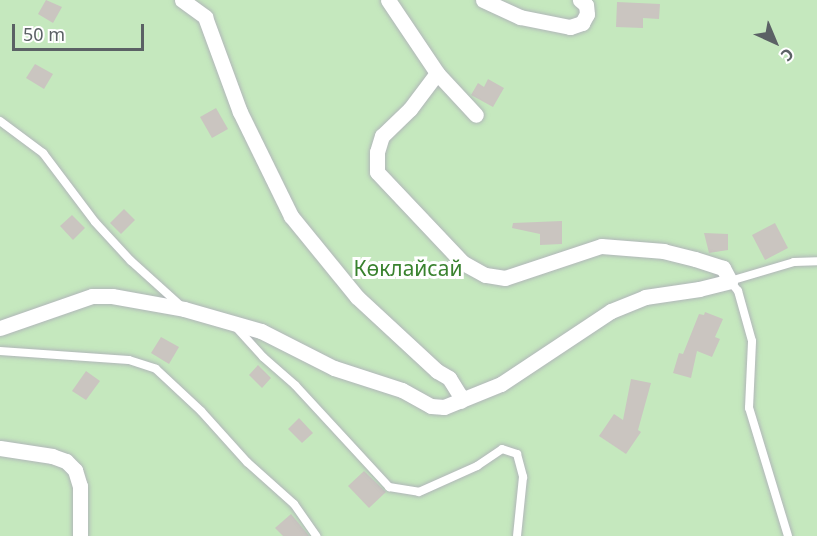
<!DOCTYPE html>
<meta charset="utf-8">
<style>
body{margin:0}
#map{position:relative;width:817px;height:536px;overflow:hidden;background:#efeae3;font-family:"Noto Sans",sans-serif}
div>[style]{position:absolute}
.green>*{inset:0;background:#c5e8be}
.building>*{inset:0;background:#cac5c0}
.roads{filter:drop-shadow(0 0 2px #b1b6b9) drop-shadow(0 0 2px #b1b6b9)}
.lane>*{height:8px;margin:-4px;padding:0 4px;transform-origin:4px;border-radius:4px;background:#fff}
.street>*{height:15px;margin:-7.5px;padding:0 7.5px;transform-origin:7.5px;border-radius:7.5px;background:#fff}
span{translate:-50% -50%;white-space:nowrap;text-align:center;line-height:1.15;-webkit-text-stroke:6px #fff;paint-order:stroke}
.park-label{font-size:21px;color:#39822e}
.north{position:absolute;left:745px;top:12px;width:60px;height:60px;-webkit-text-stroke:4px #fff;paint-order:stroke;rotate:136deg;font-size:16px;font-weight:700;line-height:24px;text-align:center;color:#5b6165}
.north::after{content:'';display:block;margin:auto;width:21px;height:27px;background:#5b6165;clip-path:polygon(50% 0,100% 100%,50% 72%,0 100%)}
.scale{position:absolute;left:12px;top:24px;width:132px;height:27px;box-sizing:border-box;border:3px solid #5b6165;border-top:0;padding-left:8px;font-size:18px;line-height:21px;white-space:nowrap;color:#5b6165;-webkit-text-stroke:4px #fff;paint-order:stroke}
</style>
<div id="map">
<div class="green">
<div style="clip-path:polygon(0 0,817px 0,817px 536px,0 536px)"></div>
</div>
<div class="building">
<div style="clip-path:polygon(46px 0,62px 7px,53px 23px,38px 14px)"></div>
<div style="clip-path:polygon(617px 2px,660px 4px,659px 19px,643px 18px,643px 28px,616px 27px)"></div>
<div style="clip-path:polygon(35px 64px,53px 74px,44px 89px,26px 78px)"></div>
<div style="clip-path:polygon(488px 79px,504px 88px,493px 107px,471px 95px,478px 83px,484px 87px)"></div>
<div style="clip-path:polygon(216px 108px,228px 129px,212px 138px,200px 117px)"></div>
<div style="clip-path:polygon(124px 209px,135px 220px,121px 234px,110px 223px)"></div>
<div style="clip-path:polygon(72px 215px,85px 228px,73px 240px,60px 226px)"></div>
<div style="clip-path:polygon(562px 221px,562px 244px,540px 245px,540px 234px,512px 228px,513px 223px)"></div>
<div style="clip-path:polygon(775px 223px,788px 248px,765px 260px,752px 235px)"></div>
<div style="clip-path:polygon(704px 233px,728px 234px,728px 250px,709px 253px)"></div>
<div style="clip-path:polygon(705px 312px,723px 319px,715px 337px,720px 339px,712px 357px,697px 351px,691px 378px,673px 373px,679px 353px,683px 354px,699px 314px,704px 315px)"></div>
<div style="clip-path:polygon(161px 337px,179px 347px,169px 364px,151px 353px)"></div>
<div style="clip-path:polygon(258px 365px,271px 378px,262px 388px,249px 375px)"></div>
<div style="clip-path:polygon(86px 371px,100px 381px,86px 400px,72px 391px)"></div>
<div style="clip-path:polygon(631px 379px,651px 383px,638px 430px,641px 432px,626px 454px,599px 436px,614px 414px,623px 420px)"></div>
<div style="clip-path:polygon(299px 418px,313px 433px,302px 443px,288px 429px)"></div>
<div style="clip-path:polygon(364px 471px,386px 492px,369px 508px,348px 486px)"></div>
<div style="clip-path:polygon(291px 514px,306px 532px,309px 536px,283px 536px,275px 528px)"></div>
</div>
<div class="roads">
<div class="lane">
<div style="left:0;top:121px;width:54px;rotate:36.7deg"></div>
<div style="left:43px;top:153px;width:86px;rotate:53deg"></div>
<div style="left:95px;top:222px;width:53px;rotate:47.3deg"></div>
<div style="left:131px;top:261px;width:67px;rotate:42deg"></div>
<div style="left:235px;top:326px;width:42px;rotate:47.9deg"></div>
<div style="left:263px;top:357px;width:43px;rotate:41.2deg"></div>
<div style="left:295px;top:385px;width:139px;rotate:47.3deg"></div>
<div style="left:389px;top:487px;width:30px;rotate:9deg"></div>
<div style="left:419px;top:492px;width:64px;rotate:-24.1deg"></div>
<div style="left:477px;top:466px;width:30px;rotate:-34deg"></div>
<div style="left:502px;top:449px;width:16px;rotate:18deg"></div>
<div style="left:517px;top:454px;width:24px;rotate:75deg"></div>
<div style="left:523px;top:477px;width:59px;rotate:95.8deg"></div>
<div style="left:0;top:351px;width:129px;rotate:4deg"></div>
<div style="left:129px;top:360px;width:28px;rotate:18deg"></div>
<div style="left:156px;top:369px;width:62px;rotate:43deg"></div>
<div style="left:201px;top:411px;width:69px;rotate:48deg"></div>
<div style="left:247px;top:462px;width:63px;rotate:41.8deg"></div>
<div style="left:294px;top:504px;width:39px;rotate:55deg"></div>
<div style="left:788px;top:536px;width:134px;rotate:-106.9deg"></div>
<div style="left:749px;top:408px;width:67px;rotate:-87.4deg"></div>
<div style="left:752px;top:341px;width:52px;rotate:-105.6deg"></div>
<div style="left:738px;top:291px;width:13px;rotate:-129deg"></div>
<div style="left:730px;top:281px;width:67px;rotate:-16.5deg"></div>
<div style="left:794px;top:262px;width:23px;rotate:-2deg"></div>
</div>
<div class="street">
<div style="left:182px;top:0;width:29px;rotate:36deg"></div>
<div style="left:205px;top:17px;width:101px;rotate:69.8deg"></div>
<div style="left:240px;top:112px;width:116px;rotate:63.9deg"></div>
<div style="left:291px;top:216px;width:104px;rotate:50.8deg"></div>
<div style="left:357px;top:297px;width:109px;rotate:42.8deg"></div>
<div style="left:437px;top:371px;width:14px;rotate:30deg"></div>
<div style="left:449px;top:378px;width:19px;rotate:58deg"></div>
<div style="left:459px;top:394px;width:7px;rotate:74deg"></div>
<div style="left:388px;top:0;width:88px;rotate:56.1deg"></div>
<div style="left:437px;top:73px;width:57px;rotate:47.1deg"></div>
<div style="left:483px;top:0;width:41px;rotate:24.7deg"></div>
<div style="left:520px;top:17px;width:51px;rotate:11.3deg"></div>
<div style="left:570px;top:27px;width:13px;rotate:-18deg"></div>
<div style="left:582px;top:23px;width:10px;rotate:-61deg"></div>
<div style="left:587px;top:14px;width:9px;rotate:-96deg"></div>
<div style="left:586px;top:5px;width:8px;rotate:-140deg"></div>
<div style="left:0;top:328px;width:97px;rotate:-19.2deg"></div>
<div style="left:92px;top:296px;width:20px"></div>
<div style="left:112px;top:296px;width:73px;rotate:10.2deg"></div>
<div style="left:184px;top:309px;width:80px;rotate:15.9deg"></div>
<div style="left:261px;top:331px;width:82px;rotate:26.9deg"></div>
<div style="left:334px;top:368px;width:71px;rotate:17.9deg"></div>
<div style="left:402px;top:390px;width:33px;rotate:29deg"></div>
<div style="left:431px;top:406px;width:13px;rotate:4deg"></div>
<div style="left:444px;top:407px;width:61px;rotate:-22deg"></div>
<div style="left:501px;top:384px;width:132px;rotate:-33.6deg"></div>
<div style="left:611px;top:311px;width:37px;rotate:-22deg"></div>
<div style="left:645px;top:297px;width:55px;rotate:-8.4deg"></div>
<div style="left:699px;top:289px;width:32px;rotate:-14deg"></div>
<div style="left:730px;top:281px;width:15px;rotate:-118deg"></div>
<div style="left:723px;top:268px;width:29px;rotate:-162deg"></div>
<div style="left:695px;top:259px;width:32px;rotate:-166deg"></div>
<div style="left:664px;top:251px;width:63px;rotate:-175.5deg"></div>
<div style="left:601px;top:246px;width:101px;rotate:161.6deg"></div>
<div style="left:505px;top:278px;width:20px;rotate:-171deg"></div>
<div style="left:485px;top:275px;width:25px;rotate:-151deg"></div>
<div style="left:463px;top:263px;width:125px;rotate:-133.4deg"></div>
<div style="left:377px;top:172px;width:20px;rotate:-90deg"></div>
<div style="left:377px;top:152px;width:17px;rotate:-73deg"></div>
<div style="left:382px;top:136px;width:39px;rotate:-44deg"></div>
<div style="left:410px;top:109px;width:45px;rotate:-53.1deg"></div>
<div style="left:0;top:448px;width:53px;rotate:8.7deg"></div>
<div style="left:52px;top:456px;width:15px;rotate:20deg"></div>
<div style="left:66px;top:461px;width:13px;rotate:45deg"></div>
<div style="left:75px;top:470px;width:17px;rotate:73deg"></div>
<div style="left:80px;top:486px;width:50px;rotate:90deg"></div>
</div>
</div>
<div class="park-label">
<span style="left:408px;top:268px">Көклайсай</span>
</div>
<div class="north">С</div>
<div class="scale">50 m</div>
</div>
